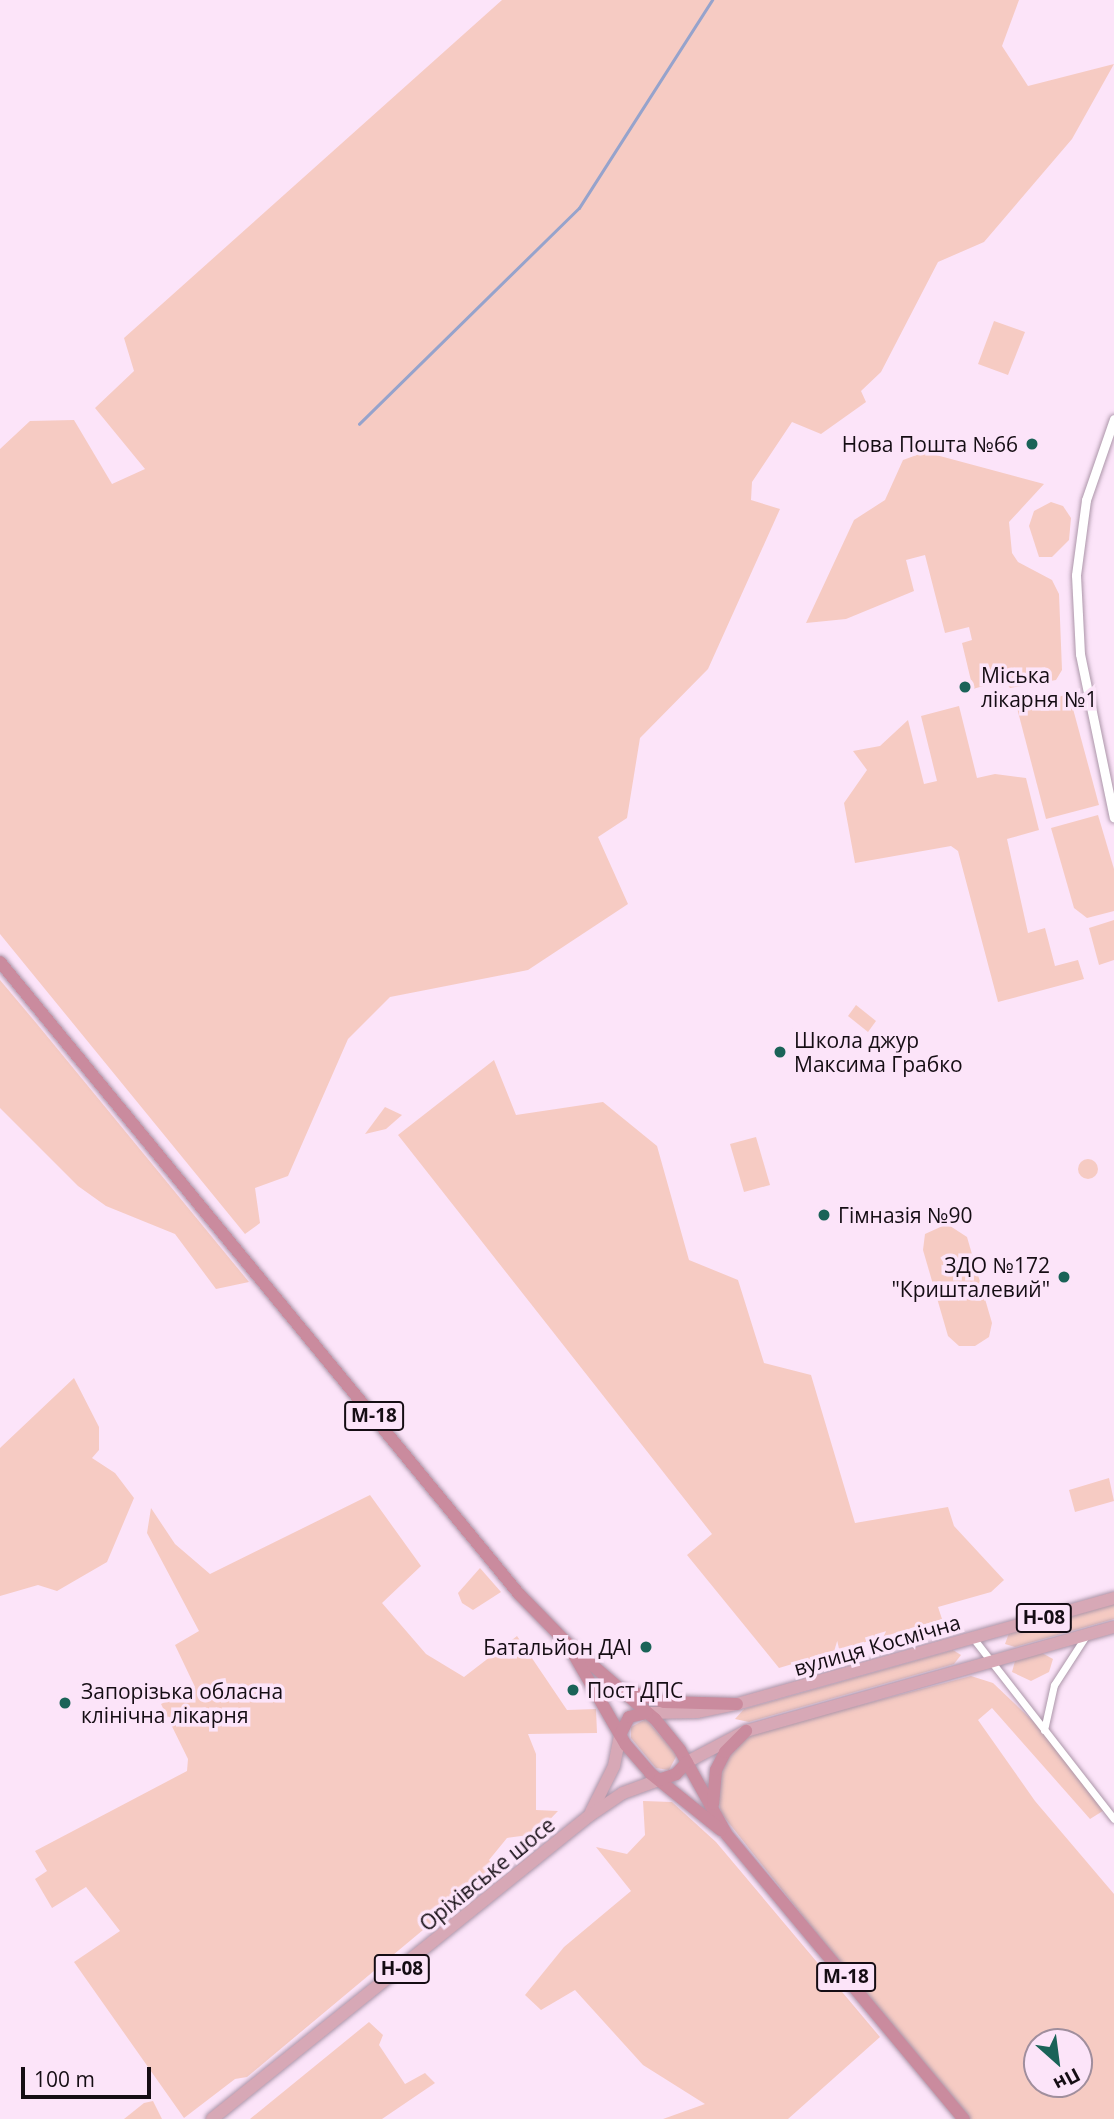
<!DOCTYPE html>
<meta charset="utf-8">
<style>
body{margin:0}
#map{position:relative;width:1114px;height:2119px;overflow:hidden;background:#fce4f9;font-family:"Open Sans",sans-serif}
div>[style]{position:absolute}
.green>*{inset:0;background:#f6cbc3}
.round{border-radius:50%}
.stream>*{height:2.5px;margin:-1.25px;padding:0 1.25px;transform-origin:1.25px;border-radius:1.25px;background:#96a3cc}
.roads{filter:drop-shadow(0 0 2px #ac96a9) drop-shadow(0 0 2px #ac96a9)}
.minor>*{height:7px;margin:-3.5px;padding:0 3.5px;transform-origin:3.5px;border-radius:3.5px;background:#fff}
.tertiary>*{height:9px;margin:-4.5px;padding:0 4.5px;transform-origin:4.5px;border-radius:4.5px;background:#fff}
.primary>*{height:12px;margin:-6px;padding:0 6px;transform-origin:6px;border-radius:6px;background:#d7a8b6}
.trunk>*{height:12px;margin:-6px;padding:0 6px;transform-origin:6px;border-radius:6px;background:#ca8b9e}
.dots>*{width:19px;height:19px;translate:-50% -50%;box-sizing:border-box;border:4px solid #fce4f9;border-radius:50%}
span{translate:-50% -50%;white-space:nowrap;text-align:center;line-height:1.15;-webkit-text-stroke:7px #fce4f9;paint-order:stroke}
.shield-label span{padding:2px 5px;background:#fce4f9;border:2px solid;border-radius:5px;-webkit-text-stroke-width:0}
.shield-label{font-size:19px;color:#150d14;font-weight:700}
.poi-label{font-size:21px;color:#150d14}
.right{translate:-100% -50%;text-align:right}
.left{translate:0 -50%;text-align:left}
.street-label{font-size:21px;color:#150d14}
.north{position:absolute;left:1023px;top:2028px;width:70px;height:70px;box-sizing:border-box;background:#fce4f9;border:2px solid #a08e9d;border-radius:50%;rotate:152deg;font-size:19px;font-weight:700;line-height:28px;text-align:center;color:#150d14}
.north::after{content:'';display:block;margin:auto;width:24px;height:32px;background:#1a6358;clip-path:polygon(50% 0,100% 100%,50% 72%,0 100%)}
.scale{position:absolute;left:21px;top:2067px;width:130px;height:32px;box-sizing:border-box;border:4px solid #150d14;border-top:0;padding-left:9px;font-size:21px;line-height:24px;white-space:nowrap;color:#150d14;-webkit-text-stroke:5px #fce4f9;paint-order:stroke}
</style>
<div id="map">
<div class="green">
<div style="clip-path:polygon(502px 0,1019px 0,1002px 46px,1028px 86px,1114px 64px,1072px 139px,984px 242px,938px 262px,881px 372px,861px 391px,866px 402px,821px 434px,792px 422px,752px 482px,751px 500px,780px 509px,708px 669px,640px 738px,627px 818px,598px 837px,628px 904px,528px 970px,390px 997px,348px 1039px,288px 1176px,255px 1188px,260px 1223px,245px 1234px,0 934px,0 449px,30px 421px,74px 420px,112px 484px,145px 469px,95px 408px,134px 371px,124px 338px)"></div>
<div style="clip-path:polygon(994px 321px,1025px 332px,1008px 375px,978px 364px)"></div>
<div style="clip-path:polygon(925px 452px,1044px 484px,1009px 522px,1012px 553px,1018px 562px,1052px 580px,1059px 594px,1062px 670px,1056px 680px,1010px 688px,1004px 680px,973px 689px,962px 643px,972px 640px,969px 627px,945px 633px,925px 555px,906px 560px,914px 591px,846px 619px,806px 623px,854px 520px,885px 500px,903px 460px)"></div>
<div style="clip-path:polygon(1051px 502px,1063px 506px,1071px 518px,1069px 540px,1052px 557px,1039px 557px,1029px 526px,1034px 511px)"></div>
<div style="clip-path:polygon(1069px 694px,1099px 805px,1046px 819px,1017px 708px)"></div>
<div style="clip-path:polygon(959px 706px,977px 778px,995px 774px,1026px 778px,1039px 830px,1007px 839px,1028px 933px,1045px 928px,1055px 966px,1078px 960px,1084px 979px,998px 1002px,958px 851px,951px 846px,855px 863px,844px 803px,867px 770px,853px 751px,880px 746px,908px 720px,924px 784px,937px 781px,921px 716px)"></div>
<div style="clip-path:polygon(1098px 815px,1114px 869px,1114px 911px,1087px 918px,1074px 908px,1051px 828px)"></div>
<div style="clip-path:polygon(1114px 920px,1114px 960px,1099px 965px,1089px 928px)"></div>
<div style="clip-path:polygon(0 980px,37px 1024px,249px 1282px,216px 1289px,175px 1234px,106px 1206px,78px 1186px,0 1108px)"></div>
<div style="clip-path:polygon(856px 1005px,876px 1021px,868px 1032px,848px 1016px)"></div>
<div style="clip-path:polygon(494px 1060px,516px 1115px,603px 1102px,657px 1146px,689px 1260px,738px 1280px,764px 1363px,811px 1375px,855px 1523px,948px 1507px,954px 1526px,1004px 1580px,991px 1592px,938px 1607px,942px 1619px,779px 1668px,687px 1555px,712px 1534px,398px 1135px)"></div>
<div style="clip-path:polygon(385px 1107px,402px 1115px,386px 1129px,365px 1134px)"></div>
<div style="clip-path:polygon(756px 1137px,770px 1185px,744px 1192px,730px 1144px)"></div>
<div class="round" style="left:1078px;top:1159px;width:20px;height:20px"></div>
<div style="clip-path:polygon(947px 1224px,967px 1237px,992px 1323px,989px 1337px,975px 1346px,959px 1346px,948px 1336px,923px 1250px,925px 1234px)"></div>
<div style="clip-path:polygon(74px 1378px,99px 1427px,99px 1450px,92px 1458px,115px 1473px,134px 1498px,107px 1562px,57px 1591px,38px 1585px,0 1596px,0 1448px)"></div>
<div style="clip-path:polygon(1109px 1478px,1114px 1501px,1075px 1512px,1069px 1490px)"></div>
<div style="clip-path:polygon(370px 1495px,421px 1566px,382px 1603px,426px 1654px,464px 1677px,517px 1636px,567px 1710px,596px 1709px,597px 1733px,528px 1734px,536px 1754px,536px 1810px,558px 1811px,536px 1834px,507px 1838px,489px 1860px,496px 1869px,247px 2077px,235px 2079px,184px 2118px,74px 1962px,120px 1931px,86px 1887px,52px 1908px,35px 1879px,47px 1871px,35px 1851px,187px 1771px,188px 1759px,161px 1704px,195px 1687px,175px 1645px,199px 1631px,147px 1533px,151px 1508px,175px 1544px,210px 1574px)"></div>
<div style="clip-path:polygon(480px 1568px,501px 1592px,473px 1610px,462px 1603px,458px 1593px)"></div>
<div style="clip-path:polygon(1114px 1603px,1114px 1619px,1015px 1647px,1005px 1644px,1009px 1633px)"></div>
<div style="clip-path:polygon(953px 1650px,961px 1655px,954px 1664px,749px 1722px,735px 1719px,744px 1709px)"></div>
<div style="clip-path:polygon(1042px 1653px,1053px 1659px,1049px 1672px,1031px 1681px,1012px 1672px,1015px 1661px)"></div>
<div style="clip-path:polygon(evenodd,971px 1676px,993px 1683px,1036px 1724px,1106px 1809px,1090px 1819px,992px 1708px,978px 1720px,1035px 1801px,1114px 1894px,1114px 2119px,964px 2119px,721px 1813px,716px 1789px,719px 1769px,732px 1748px,753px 1733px,971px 1676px,1037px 2042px,1079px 2042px,1079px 2084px,1037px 2084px,1037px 2042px)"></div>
<div style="clip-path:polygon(646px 1719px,677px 1755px,669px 1770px,656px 1768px,631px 1738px,631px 1727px)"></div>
<div style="clip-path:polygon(643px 1801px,672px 1802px,716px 1842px,880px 2037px,788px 2119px,663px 2119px,705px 2104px,643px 2065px,575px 1990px,541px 2010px,525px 1995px,564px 1947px,631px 1891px,596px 1847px,627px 1854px,645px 1835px)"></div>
<div style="clip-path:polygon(369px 2022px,383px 2035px,379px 2045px,405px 2084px,425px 2073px,435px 2083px,382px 2119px,250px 2119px)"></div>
<div style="clip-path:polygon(153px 2101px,162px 2119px,124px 2119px,144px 2103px)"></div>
</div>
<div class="stream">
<div style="left:359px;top:424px;width:308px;rotate:-44.5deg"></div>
<div style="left:579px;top:208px;width:247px;rotate:-57.4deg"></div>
</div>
<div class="roads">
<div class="minor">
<div style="left:973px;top:1638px;width:229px;rotate:52.1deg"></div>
<div style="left:1044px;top:1730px;width:46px;rotate:-77.5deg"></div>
<div style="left:1054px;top:1685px;width:57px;rotate:-57.1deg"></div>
</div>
<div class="tertiary">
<div style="left:1114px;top:419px;width:86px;rotate:109.1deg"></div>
<div style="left:1086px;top:500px;width:76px;rotate:97.6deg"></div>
<div style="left:1076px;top:575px;width:79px;rotate:87.1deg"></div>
<div style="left:1080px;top:654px;width:167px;rotate:78.3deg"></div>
</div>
<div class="primary">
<div style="left:647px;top:1713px;width:50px;rotate:-1.1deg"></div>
<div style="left:697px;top:1712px;width:41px;rotate:-11.3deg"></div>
<div style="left:737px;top:1704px;width:392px;rotate:-15.7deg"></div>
<div style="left:687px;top:1762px;width:67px;rotate:-27.7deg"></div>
<div style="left:746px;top:1731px;width:382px;rotate:-15.8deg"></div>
<div style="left:591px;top:1812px;width:51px;rotate:-63.4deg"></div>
<div style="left:614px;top:1766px;width:32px;rotate:-79deg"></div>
<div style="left:212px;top:2119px;width:484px;rotate:-38.8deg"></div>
<div style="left:589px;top:1816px;width:41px;rotate:-34.1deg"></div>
<div style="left:623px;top:1793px;width:38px;rotate:-20deg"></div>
</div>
<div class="trunk">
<div style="left:0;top:962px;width:818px;rotate:50.61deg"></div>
<div style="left:519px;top:1594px;width:70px;rotate:45.6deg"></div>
<div style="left:568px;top:1644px;width:115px;rotate:40.8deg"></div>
<div style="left:655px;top:1719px;width:40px;rotate:51deg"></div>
<div style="left:680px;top:1750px;width:97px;rotate:61.1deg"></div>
<div style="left:727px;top:1835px;width:370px;rotate:50.2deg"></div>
<div style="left:573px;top:1653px;width:106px;rotate:60.1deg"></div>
<div style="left:626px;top:1745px;width:37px;rotate:49deg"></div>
<div style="left:650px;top:1773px;width:91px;rotate:38.8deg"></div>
<div style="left:623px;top:1690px;width:43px;rotate:16.3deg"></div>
<div style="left:664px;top:1702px;width:73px;rotate:1.6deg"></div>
<div style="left:620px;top:1735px;width:20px;rotate:-63deg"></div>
<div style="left:629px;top:1717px;width:18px;rotate:-13deg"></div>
<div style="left:659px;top:1780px;width:18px;rotate:-19deg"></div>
<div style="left:676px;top:1774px;width:16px;rotate:-47deg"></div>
<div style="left:713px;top:1804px;width:34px;rotate:-85deg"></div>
<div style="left:716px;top:1770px;width:20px;rotate:-63deg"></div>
<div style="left:725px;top:1752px;width:30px;rotate:-45deg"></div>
</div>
</div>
<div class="dots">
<div style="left:1032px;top:444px;background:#1a6358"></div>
<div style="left:965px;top:687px;background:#1a6358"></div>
<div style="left:780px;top:1052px;background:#1a6358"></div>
<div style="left:824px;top:1215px;background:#1a6358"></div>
<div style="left:1064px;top:1277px;background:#1a6358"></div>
<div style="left:646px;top:1647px;background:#1a6358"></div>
<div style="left:573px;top:1690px;background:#1a6358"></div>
<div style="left:65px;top:1703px;background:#1a6358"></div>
</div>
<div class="shield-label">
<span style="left:374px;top:1416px">М-18</span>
<span style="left:1044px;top:1618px">Н-08</span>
<span style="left:402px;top:1969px">Н-08</span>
<span style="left:846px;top:1977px">М-18</span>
</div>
<div class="poi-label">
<span class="right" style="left:1018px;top:444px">Нова Пошта №66</span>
<span class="left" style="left:981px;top:687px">Міська<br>лікарня №1</span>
<span class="left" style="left:794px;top:1052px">Школа джур<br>Максима Грабко</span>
<span class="left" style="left:838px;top:1215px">Гімназія №90</span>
<span class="right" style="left:1050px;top:1277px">ЗДО №172<br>"Кришталевий"</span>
<span class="right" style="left:632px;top:1647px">Батальйон ДАI</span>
<span class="left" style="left:587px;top:1690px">Пост ДПС</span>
<span class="left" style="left:81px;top:1703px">Запорізька обласна<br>клінічна лікарня</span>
</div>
<div class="street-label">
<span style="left:877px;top:1645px;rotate:-16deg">вулиця Космічна</span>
<span style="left:487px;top:1874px;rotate:-39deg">Оріхівське шосе</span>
</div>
<div class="north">Пн</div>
<div class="scale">100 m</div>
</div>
